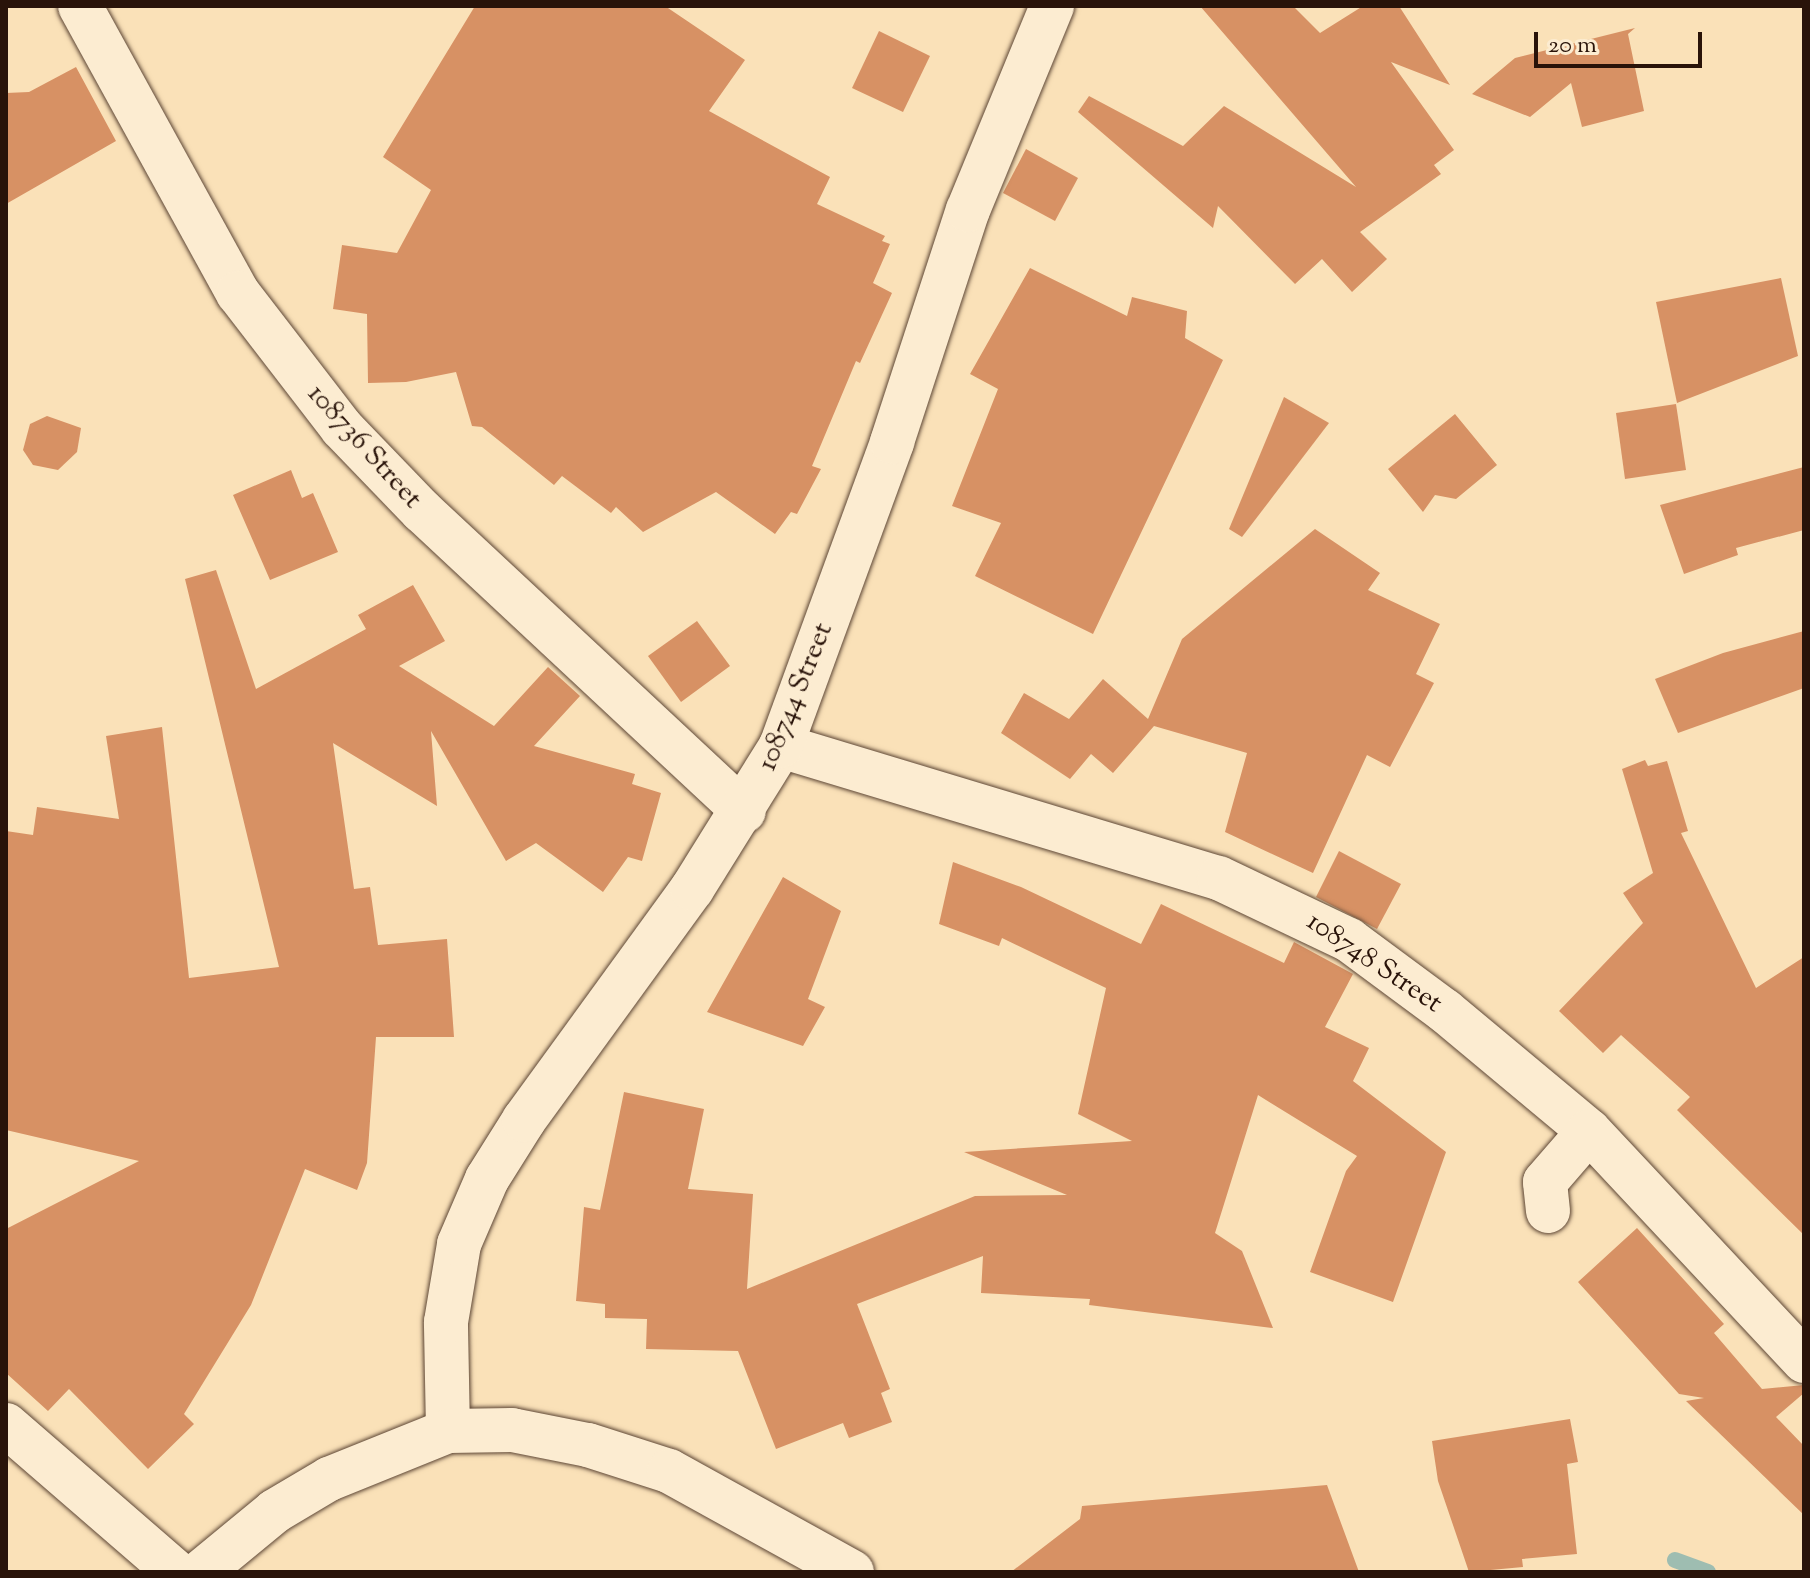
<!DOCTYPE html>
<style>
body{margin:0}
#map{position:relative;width:1810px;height:1578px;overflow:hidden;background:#fae1b8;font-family:"Sorts Mill Goudy",serif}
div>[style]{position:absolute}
.stream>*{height:16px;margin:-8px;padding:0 8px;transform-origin:8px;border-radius:8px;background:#9ebdb1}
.building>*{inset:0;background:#d79164}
.roads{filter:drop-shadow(0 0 2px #5d4635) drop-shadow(0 0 2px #5d4635)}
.minor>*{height:44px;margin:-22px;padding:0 22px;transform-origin:22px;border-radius:22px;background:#fcecd1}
span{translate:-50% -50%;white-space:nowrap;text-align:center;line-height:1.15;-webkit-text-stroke:6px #fcecd1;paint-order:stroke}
.street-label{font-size:28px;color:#291309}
.frame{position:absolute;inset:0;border:8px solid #291309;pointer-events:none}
.scale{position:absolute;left:1534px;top:32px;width:168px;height:36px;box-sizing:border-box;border:4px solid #291309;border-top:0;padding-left:10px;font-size:24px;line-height:28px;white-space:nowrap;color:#291309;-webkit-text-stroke:6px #fcecd1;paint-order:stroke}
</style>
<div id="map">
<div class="stream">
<div style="left:1675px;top:1560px;width:35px;rotate:20deg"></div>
</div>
<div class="building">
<div style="clip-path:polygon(475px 6px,665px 6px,745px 60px,709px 111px,830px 177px,817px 204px,885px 236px,882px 241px,890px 244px,873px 283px,892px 293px,860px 363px,856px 361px,812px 466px,821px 469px,797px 514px,791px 512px,775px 534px,716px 492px,643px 532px,616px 507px,611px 513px,562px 476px,554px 485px,482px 427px,472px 426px,456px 372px,406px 382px,368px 383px,367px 314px,333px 309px,342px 245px,397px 253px,431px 190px,383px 157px)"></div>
<div style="clip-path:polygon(1200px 6px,1293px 6px,1320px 33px,1363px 6px,1399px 6px,1450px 85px,1391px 62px,1454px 150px,1434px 165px,1441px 174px,1360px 232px,1387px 259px,1352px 292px,1322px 259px,1295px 284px,1218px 206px,1213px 228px,1078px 112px,1089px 96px,1183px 146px,1224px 106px,1356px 187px)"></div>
<div style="clip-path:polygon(1635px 28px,1628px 34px,1644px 111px,1582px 127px,1571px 83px,1530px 117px,1472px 94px,1515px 58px)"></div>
<div style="clip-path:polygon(879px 31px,930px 56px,903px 112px,852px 88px)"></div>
<div style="clip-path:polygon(76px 67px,116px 141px,6px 204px,6px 93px,29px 92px)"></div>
<div style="clip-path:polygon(1026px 149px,1078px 178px,1055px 221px,1003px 193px)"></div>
<div style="clip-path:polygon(1030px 268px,1127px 316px,1132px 297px,1187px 311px,1185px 338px,1223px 360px,1093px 634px,975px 576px,1001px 523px,952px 506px,998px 389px,970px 374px)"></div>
<div style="clip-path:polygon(1781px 278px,1798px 356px,1677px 403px,1656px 302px)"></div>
<div style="clip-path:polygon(1284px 397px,1329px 423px,1242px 537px,1229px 529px)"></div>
<div style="clip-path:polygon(1676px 404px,1686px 470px,1625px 479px,1616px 413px)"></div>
<div style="clip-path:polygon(1455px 414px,1497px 465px,1456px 499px,1435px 495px,1423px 512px,1388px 469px)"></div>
<div style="clip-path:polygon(47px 416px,81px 428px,77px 452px,58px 470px,33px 465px,23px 450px,30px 424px)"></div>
<div style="clip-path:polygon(1804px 467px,1804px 530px,1736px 548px,1738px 555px,1684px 574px,1660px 505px)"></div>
<div style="clip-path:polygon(291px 470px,302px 498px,313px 493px,338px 552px,270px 580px,233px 495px)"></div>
<div style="clip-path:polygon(1315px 529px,1380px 573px,1368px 590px,1440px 624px,1416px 674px,1434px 683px,1390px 767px,1367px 755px,1313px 873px,1225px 832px,1247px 753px,1154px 726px,1113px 773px,1091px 754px,1070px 779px,1001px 733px,1024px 693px,1069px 719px,1103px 679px,1148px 719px,1182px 639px)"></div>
<div style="clip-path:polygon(216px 570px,256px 689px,366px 629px,358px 615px,413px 585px,445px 641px,399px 666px,494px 726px,548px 667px,580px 696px,534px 746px,635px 774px,632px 784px,661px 793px,642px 861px,628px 857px,603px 892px,536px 843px,506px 861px,431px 731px,437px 806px,333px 743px,354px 889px,370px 887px,378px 945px,447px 939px,454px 1037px,376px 1037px,367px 1163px,357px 1190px,305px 1169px,251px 1305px,184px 1414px,194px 1424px,148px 1469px,69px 1389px,48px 1411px,6px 1373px,6px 1229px,139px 1161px,6px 1130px,6px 831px,33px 835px,37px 807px,119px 819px,106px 736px,162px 727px,189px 978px,279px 967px,185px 579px)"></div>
<div style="clip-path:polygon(697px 621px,730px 666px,681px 702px,648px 656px)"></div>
<div style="clip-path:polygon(1804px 631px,1804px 688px,1678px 733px,1655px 679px,1723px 653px)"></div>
<div style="clip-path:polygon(1645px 760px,1648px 766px,1667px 761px,1688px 831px,1681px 833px,1756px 988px,1804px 957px,1804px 1235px,1677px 1110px,1690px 1097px,1621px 1035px,1603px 1053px,1559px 1011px,1643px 923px,1623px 893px,1653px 873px,1622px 769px)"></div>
<div style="clip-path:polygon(1339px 851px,1401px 884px,1377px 929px,1316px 897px)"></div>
<div style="clip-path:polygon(953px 862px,1021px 887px,1141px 944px,1161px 904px,1284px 963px,1294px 942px,1353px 974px,1325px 1027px,1369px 1048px,1353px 1081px,1446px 1152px,1393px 1302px,1310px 1272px,1346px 1171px,1357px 1156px,1258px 1095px,1215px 1233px,1242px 1251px,1273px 1328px,1089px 1305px,1090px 1299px,981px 1293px,983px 1256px,857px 1304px,890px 1389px,881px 1393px,892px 1422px,849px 1438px,843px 1423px,776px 1449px,738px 1351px,646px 1349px,647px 1319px,605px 1318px,605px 1304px,576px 1301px,584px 1207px,600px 1210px,624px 1092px,704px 1109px,688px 1189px,753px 1194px,747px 1289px,975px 1196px,1067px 1195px,964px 1152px,1132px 1141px,1078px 1114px,1106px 988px,1002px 938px,999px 946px,939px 924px)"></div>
<div style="clip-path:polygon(783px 877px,841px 911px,808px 999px,825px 1007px,803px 1046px,707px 1012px)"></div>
<div style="clip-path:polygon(1637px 1228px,1724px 1324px,1714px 1333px,1762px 1389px,1804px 1385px,1804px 1393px,1776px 1417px,1804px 1446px,1804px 1515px,1686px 1401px,1704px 1398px,1679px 1394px,1578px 1282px)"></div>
<div style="clip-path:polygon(1570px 1419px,1578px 1462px,1567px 1464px,1577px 1554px,1522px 1559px,1523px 1567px,1469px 1572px,1438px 1481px,1432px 1441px)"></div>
<div style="clip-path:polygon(1327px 1485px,1359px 1572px,1011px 1572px,1080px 1519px,1082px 1506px)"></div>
</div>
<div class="roads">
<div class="minor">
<div style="left:80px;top:6px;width:328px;rotate:61.2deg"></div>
<div style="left:238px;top:293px;width:170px;rotate:52.4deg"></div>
<div style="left:342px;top:428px;width:115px;rotate:46.1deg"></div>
<div style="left:422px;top:511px;width:440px;rotate:43deg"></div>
<div style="left:781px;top:746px;width:457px;rotate:16.8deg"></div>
<div style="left:1219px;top:878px;width:144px;rotate:25.5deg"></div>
<div style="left:1349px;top:940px;width:119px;rotate:36.5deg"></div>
<div style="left:1445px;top:1011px;width:187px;rotate:39.8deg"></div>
<div style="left:1589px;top:1131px;width:315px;rotate:46.9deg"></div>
<div style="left:1548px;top:1211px;width:29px;rotate:-96deg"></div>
<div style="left:1545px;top:1182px;width:67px;rotate:-49.2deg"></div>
<div style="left:6px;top:1425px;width:225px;rotate:40.9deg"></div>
<div style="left:448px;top:1431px;width:109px;rotate:-91.1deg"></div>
<div style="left:446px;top:1322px;width:79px;rotate:-80.5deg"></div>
<div style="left:459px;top:1244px;width:71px;rotate:-66.7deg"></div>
<div style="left:487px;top:1179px;width:70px;rotate:-57.9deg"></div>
<div style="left:524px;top:1120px;width:286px;rotate:-54deg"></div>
<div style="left:692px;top:889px;width:168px;rotate:-58.1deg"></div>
<div style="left:781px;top:746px;width:324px;rotate:-69.9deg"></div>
<div style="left:892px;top:442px;width:244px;rotate:-71.9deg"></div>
<div style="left:968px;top:210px;width:221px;rotate:-67.6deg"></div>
<div style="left:201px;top:1572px;width:96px;rotate:-39.5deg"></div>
<div style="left:275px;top:1511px;width:63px;rotate:-30.7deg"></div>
<div style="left:329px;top:1479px;width:128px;rotate:-22deg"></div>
<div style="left:448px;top:1431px;width:64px;rotate:-0.9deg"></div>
<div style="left:512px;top:1430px;width:77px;rotate:11.2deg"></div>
<div style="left:588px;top:1445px;width:85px;rotate:17.8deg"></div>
<div style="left:669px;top:1471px;width:209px;rotate:28.9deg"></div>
</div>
</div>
<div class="street-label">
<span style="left:364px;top:447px;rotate:48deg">108736 Street</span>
<span style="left:796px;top:697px;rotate:-68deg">108744 Street</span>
<span style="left:1374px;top:963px;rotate:34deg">108748 Street</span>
</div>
<div class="frame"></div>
<div class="scale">20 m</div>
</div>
